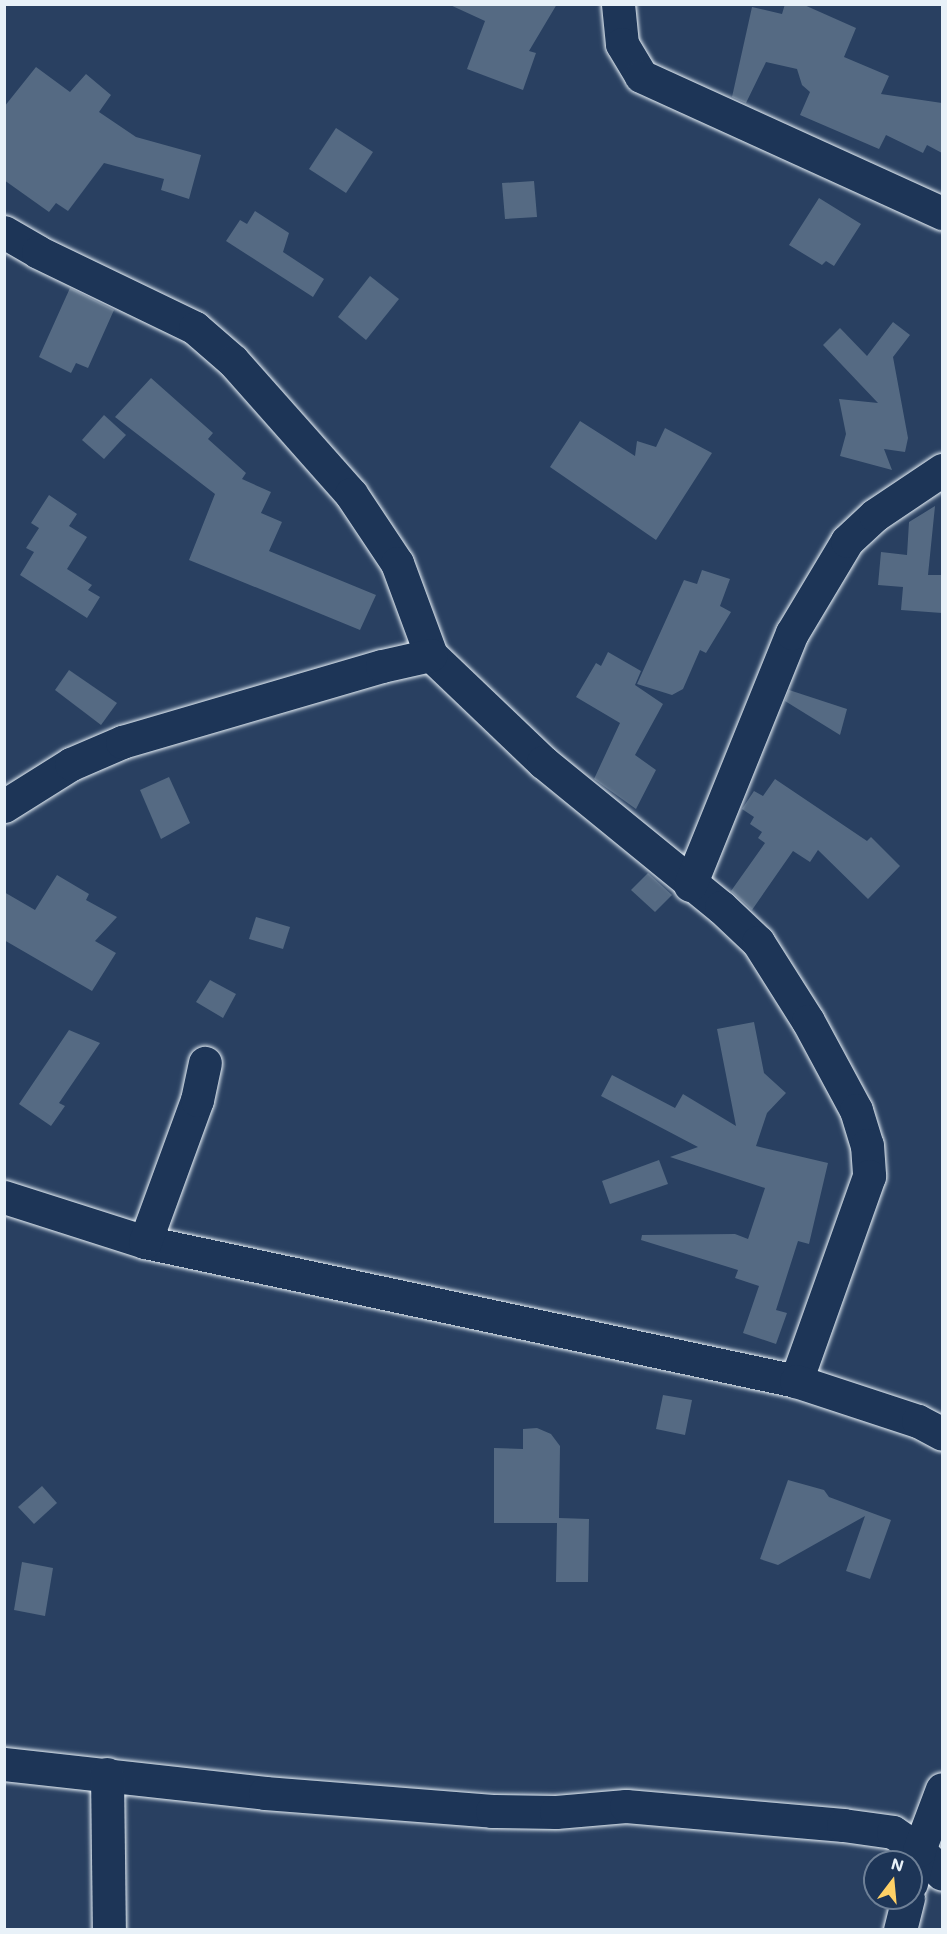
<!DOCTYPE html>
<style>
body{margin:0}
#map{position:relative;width:947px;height:1934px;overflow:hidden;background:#294061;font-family:Mali,sans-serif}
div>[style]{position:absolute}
.building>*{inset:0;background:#556a83}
.roads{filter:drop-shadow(0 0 2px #e8f1f8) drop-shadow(0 0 2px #e8f1f8)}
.minor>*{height:33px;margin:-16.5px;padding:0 16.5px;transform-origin:16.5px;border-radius:16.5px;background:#1d3557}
span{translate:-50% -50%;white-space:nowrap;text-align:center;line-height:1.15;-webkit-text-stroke:4.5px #1d3557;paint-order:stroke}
.frame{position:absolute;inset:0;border:6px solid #e8f1f8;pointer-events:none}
.north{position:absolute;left:863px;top:1850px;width:60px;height:60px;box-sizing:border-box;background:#1d3557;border:2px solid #6e8097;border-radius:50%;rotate:16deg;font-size:16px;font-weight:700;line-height:24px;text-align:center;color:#e8f1f8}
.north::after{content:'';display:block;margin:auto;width:21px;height:27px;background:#ffd166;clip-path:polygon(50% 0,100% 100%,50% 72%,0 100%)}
</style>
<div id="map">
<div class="building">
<div style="clip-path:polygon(448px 4px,557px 4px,529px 51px,536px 53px,523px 90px,467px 69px,485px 21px)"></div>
<div style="clip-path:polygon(785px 4px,802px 4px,856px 28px,844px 57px,889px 76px,881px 94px,942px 103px,942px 153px,927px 145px,923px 153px,886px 135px,879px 149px,800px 115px,810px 92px,802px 85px,797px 69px,766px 62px,746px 103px,732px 97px,752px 7px,782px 14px)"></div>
<div style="clip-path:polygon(36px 67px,70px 92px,86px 74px,111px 95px,99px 112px,136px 137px,201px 155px,189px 199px,161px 190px,164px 179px,104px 163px,68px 211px,56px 203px,49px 212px,4px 180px,4px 107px)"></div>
<div style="clip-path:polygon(336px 128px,373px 152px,346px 193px,309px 169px)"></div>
<div style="clip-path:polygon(534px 181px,537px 217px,505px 219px,502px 183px)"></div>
<div style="clip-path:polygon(819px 198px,861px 224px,834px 266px,826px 261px,822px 265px,789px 245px)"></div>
<div style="clip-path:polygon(255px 211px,289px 233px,283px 252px,324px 279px,313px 297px,226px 241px,240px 220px,247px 224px)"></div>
<div style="clip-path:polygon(370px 276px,399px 299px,366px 340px,338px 317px)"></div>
<div style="clip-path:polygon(70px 288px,114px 310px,88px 368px,76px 363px,71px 373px,39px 357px)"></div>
<div style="clip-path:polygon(893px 322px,910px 335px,893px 357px,908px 438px,905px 452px,884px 449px,892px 470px,840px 456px,846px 434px,839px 399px,878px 403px,823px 345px,840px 328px,867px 356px)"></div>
<div style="clip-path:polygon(151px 378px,213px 433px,208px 439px,246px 473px,242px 479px,271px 492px,261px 513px,282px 522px,269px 551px,376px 595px,360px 630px,189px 560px,215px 494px,115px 417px)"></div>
<div style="clip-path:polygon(104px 415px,126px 435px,104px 459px,82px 440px)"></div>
<div style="clip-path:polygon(580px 421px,635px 456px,637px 441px,656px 447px,665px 428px,712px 453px,656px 540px,550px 467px)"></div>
<div style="clip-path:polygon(49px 495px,77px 514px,69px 526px,87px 537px,67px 569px,92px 585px,88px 590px,100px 597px,87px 618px,20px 575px,34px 552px,26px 548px,39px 528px,31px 523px)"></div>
<div style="clip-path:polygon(935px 506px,928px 575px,942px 575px,942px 613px,901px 610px,903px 587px,878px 585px,881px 552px,907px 555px,909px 522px)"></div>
<div style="clip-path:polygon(702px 570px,730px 579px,720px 606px,731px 612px,706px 653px,700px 650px,683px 689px,672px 695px,637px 684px,684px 580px,697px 584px)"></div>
<div style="clip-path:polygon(608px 652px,641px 671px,635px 685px,663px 704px,635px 755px,656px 770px,636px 809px,594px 779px,620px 723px,576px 697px,596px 663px,601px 666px)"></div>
<div style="clip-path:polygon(69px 670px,117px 703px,101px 725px,55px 690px)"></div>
<div style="clip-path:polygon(789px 690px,847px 709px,840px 735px,785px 701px)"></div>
<div style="clip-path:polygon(169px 777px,190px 823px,161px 839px,140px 790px)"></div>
<div style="clip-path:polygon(775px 779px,867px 841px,871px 837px,900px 866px,868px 899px,818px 850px,810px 862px,793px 851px,752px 910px,731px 891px,765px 843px,758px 838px,762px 832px,750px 824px,754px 817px,742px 809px,754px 791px,763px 796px)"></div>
<div style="clip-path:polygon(648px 873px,672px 895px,655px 912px,631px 890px)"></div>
<div style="clip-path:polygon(57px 875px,89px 894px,86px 900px,117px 917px,95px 941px,116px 953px,92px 991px,4px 940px,4px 892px,35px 910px)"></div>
<div style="clip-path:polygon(256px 917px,290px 927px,283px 949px,249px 939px)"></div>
<div style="clip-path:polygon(210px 980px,236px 994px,223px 1018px,196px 1002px)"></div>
<div style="clip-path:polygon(754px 1022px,764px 1073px,786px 1093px,767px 1113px,756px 1146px,828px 1163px,809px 1244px,798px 1241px,776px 1310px,787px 1313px,776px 1344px,743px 1333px,759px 1286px,735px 1278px,738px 1270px,641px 1240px,642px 1235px,735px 1234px,748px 1239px,765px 1188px,670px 1157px,698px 1147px,601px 1096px,612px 1075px,675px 1108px,683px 1094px,736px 1126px,717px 1029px)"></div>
<div style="clip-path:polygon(69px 1030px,100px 1043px,59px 1103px,65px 1106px,51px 1126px,19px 1104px)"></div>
<div style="clip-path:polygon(659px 1160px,668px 1184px,610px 1204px,602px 1181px)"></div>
<div style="clip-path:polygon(663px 1395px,692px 1400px,685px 1435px,656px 1429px)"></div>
<div style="clip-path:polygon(537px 1428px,551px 1434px,560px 1446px,559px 1518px,589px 1519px,588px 1582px,556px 1582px,557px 1523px,494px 1523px,494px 1448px,523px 1449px,523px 1429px)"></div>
<div style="clip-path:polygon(788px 1480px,824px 1490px,829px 1497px,891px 1520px,870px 1579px,846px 1571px,865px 1516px,778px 1565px,760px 1559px)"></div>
<div style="clip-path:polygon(42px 1486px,57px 1503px,34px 1524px,18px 1507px)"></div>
<div style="clip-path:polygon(22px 1562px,53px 1568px,45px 1616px,14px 1610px)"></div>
</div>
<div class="roads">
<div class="minor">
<div style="left:618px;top:4px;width:40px;rotate:84.3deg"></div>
<div style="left:622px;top:44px;width:37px;rotate:59deg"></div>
<div style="left:641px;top:76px;width:331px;rotate:24.5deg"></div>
<div style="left:4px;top:232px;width:39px;rotate:30deg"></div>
<div style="left:38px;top:252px;width:174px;rotate:25.8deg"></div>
<div style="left:195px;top:328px;width:50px;rotate:41deg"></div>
<div style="left:233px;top:361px;width:178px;rotate:48.4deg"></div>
<div style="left:351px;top:494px;width:83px;rotate:56.3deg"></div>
<div style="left:397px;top:563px;width:98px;rotate:69.7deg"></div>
<div style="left:431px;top:655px;width:155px;rotate:43.7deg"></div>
<div style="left:543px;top:762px;width:230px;rotate:39.2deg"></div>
<div style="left:721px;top:907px;width:51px;rotate:43.4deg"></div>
<div style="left:758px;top:942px;width:93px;rotate:57.7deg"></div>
<div style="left:808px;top:1021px;width:101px;rotate:61.7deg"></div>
<div style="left:856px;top:1110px;width:37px;rotate:73deg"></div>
<div style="left:867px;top:1145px;width:31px;rotate:86deg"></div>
<div style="left:869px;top:1176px;width:218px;rotate:109.6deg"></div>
<div style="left:4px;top:806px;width:79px;rotate:-32.1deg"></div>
<div style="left:71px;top:764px;width:56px;rotate:-23.3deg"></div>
<div style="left:122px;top:742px;width:271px;rotate:-16.3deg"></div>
<div style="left:382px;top:666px;width:50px;rotate:-12.7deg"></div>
<div style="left:690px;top:885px;width:272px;rotate:-68deg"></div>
<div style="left:792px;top:633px;width:107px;rotate:-59.1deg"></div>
<div style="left:847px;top:541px;width:38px;rotate:-43deg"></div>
<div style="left:875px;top:515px;width:81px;rotate:-33.9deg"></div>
<div style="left:4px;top:1197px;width:148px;rotate:17.7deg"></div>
<div style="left:145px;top:1242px;width:666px;rotate:12.05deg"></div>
<div style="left:796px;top:1381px;width:128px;rotate:18.2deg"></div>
<div style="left:918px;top:1421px;width:27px;rotate:28deg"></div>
<div style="left:145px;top:1242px;width:151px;rotate:-69.9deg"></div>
<div style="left:197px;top:1100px;width:38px;rotate:-78deg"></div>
<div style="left:4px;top:1764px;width:263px;rotate:6.3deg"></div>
<div style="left:265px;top:1793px;width:228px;rotate:4.5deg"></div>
<div style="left:492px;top:1811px;width:64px;rotate:0.9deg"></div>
<div style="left:556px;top:1812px;width:70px;rotate:-4.9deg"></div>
<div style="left:626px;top:1806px;width:218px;rotate:5deg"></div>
<div style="left:843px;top:1825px;width:50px;rotate:8deg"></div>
<div style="left:893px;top:1832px;width:32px;rotate:35deg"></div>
<div style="left:919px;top:1850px;width:33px;rotate:46deg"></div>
<div style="left:107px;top:1774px;width:156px;rotate:89.3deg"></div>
<div style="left:911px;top:1883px;width:34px;rotate:-76deg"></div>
<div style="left:919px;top:1850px;width:65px;rotate:-69.3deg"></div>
<div style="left:900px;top:1930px;width:33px;rotate:-76deg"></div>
</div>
</div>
<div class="frame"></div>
<div class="north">N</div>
</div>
